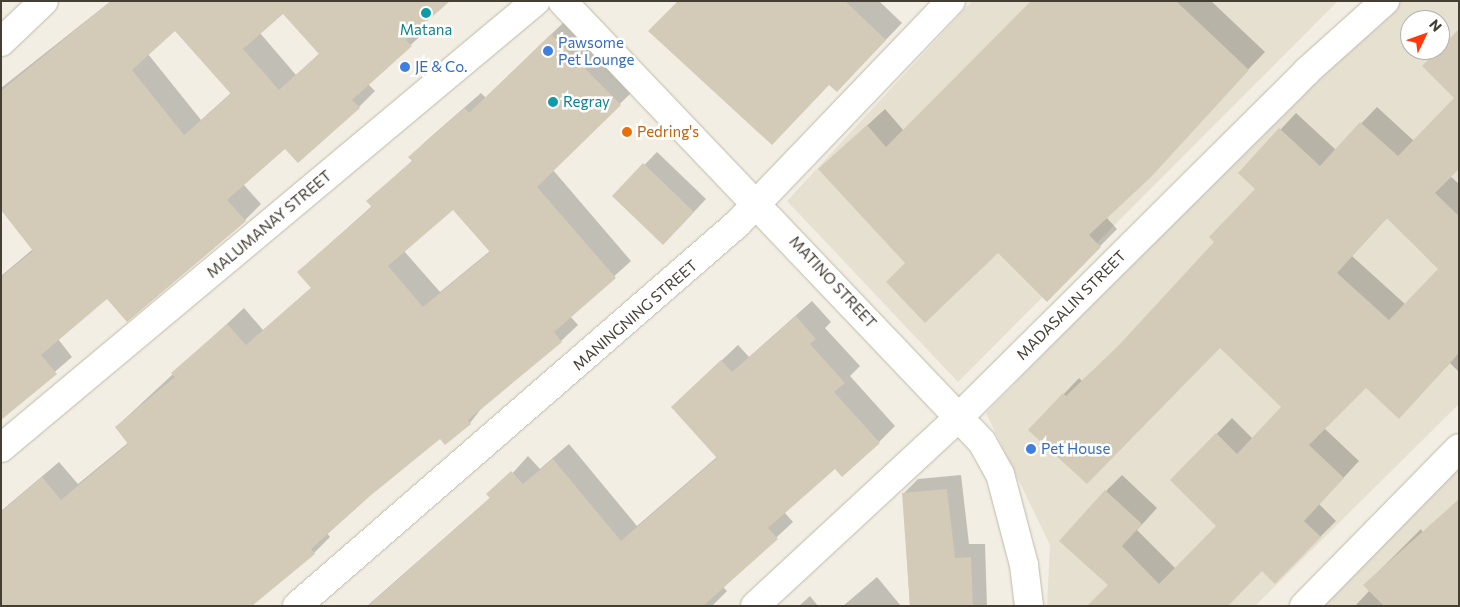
<!DOCTYPE html>
<style>
body{margin:0}
#map{position:relative;width:1460px;height:607px;overflow:hidden;background:#f2eee3;font-family:Commissioner,sans-serif}
div>[style]{position:absolute}
.residential>*{inset:0;background:#e6e0d1}
.shadow>*{inset:0;background:#0003}
.building>*{inset:0;background:#d4cab8}
.roads{filter:drop-shadow(0 0 1px #c0b9a8) drop-shadow(0 0 1px #c0b9a8)}
.minor>*{height:28px;margin:-14px;padding:0 14px;transform-origin:14px;border-radius:14px;background:#fff}
.tertiary>*{height:28px;margin:-14px;padding:0 14px;transform-origin:14px;border-radius:14px;background:#fff}
.dots>*{width:14px;height:14px;translate:-50% -50%;box-sizing:border-box;border:2px solid #fff;border-radius:50%}
span{translate:-50% -50%;white-space:nowrap;text-align:center;line-height:1.15;-webkit-text-stroke:5px #fff;paint-order:stroke}
.culture-label{font-size:15px;color:#0d838f}
.left{translate:0 -50%;text-align:left}
.shop-label{font-size:15px;color:#366cbe}
.food-label{font-size:15px;color:#c56008}
.street-label{font-size:15px;color:#443e33}
.frame{position:absolute;inset:0;border:2px solid #443e33;pointer-events:none}
.north{position:absolute;left:1400px;top:10px;width:50px;height:50px;box-sizing:border-box;background:#fff;border:1px solid #b4b2ad;border-radius:50%;rotate:48deg;font-size:14px;font-weight:700;line-height:20px;text-align:center;color:#443e33}
.north::after{content:'';display:block;margin:auto;width:18px;height:22px;background:#ff380d;clip-path:polygon(50% 0,100% 100%,50% 72%,0 100%)}
</style>
<div id="map">
<div class="residential">
<div style="clip-path:polygon(972px 1px,1338px 1px,958px 382px,787px 201px)"></div>
<div style="clip-path:polygon(evenodd,1398px 1px,1459px 1px,1459px 404px,1255px 606px,1047px 606px,1050px 545px,986px 413px,1175px 218px,1398px 1px,1410px 20px,1440px 20px,1440px 50px,1410px 50px,1410px 20px)"></div>
<div style="clip-path:polygon(1459px 466px,1459px 606px,1323px 606px)"></div>
</div>
<div class="shadow">
<div style="clip-path:polygon(evenodd,111px 1px,448px 1px,423px 24px,428px 29px,368px 84px,375px 91px,359px 107px,298px 161px,285px 147px,243px 184px,261px 204px,245px 220px,127px 321px,108px 297px,58px 339px,72px 357px,1px 418px,1px 276px,33px 249px,1px 208px,1px 88px,111px 1px,283px 12px,320px 53px,296px 75px,260px 33px,283px 12px,111px 1px,176px 29px,231px 93px,201px 120px,148px 54px,176px 29px)"></div>
<div style="clip-path:polygon(680px 1px,879px 1px,902px 23px,854px 73px,830px 83px)"></div>
<div style="clip-path:polygon(1033px 1px,1211px 1px,1265px 52px,1106px 217px,1117px 229px,1047px 300px,998px 251px,906px 263px,820px 169px,885px 109px,904px 131px)"></div>
<div style="clip-path:polygon(evenodd,568px 18px,636px 88px,553px 170px,631px 261px,570px 316px,578px 325px,561px 341px,484px 405px,470px 423px,440px 437px,369px 495px,327px 533px,330px 537px,314px 553px,1px 545px,1px 511px,59px 462px,78px 484px,129px 442px,116px 427px,244px 308px,263px 330px,312px 287px,298px 272px,372px 206px,368px 201px,413px 160px,410px 157px,426px 141px,481px 93px,486px 98px,568px 18px,454px 208px,490px 251px,440px 292px,404px 251px,454px 208px)"></div>
<div style="clip-path:polygon(evenodd,1459px 30px,1459px 167px,1450px 176px,1459px 184px,1459px 372px,1450px 363px,1399px 417px,1366px 386px,1324px 428px,1359px 461px,1319px 504px,1336px 521px,1275px 582px,1262px 569px,1227px 606px,1094px 606px,1091px 603px,1109px 585px,1061px 540px,1106px 491px,1122px 475px,1157px 508px,1137px 530px,1176px 569px,1218px 526px,1172px 480px,1232px 418px,1253px 439px,1283px 407px,1220px 346px,1087px 482px,1030px 430px,1079px 378px,1082px 381px,1126px 340px,1216px 242px,1211px 237px,1257px 189px,1240px 173px,1296px 113px,1336px 150px,1377px 107px,1414px 141px,1456px 98px,1423px 66px,1459px 30px,1387px 218px,1440px 269px,1406px 305px,1352px 256px,1387px 218px)"></div>
<div style="clip-path:polygon(657px 152px,706px 199px,676px 231px,614px 196px)"></div>
<div style="clip-path:polygon(812px 301px,831px 322px,825px 328px,860px 366px,850px 376px,895px 426px,879px 442px,835px 467px,784px 512px,793px 522px,723px 587px,727px 591px,712px 606px,367px 606px,491px 497px,528px 456px,540px 469px,569px 444px,637px 526px,718px 456px,672px 407px,738px 345px,749px 357px)"></div>
<div style="clip-path:polygon(961px 475px,969px 544px,985px 544px,987px 606px,910px 606px,903px 494px,918px 479px)"></div>
<div style="clip-path:polygon(1421px 529px,1459px 606px,1355px 606px,1370px 590px,1365px 585px)"></div>
<div style="clip-path:polygon(877px 577px,901px 606px,843px 606px)"></div>
<div style="clip-path:polygon(810px 596px,818px 606px,799px 606px)"></div>
</div>
<div class="building">
<div style="clip-path:polygon(evenodd,111px 1px,450px 1px,406px 40px,412px 46px,352px 100px,360px 108px,298px 163px,285px 149px,227px 200px,246px 221px,127px 322px,107px 299px,41px 355px,57px 374px,1px 420px,1px 277px,33px 251px,1px 210px,1px 91px,111px 1px,283px 14px,319px 54px,279px 90px,243px 49px,283px 14px,111px 1px,175px 31px,231px 94px,184px 135px,132px 70px,175px 31px)"></div>
<div style="clip-path:polygon(678px 1px,845px 1px,886px 40px,837px 92px,829px 85px,772px 145px,648px 31px)"></div>
<div style="clip-path:polygon(1031px 1px,1176px 1px,1249px 70px,1151px 177px,1089px 235px,1101px 247px,1047px 302px,998px 253px,925px 323px,886px 282px,905px 263px,818px 169px,867px 125px,886px 147px)"></div>
<div style="clip-path:polygon(evenodd,1459px 29px,1459px 169px,1435px 193px,1459px 216px,1459px 353px,1399px 419px,1366px 388px,1309px 445px,1344px 478px,1304px 521px,1321px 537px,1275px 584px,1262px 571px,1228px 606px,1087px 606px,1108px 585px,1059px 541px,1105px 490px,1142px 524px,1122px 546px,1159px 584px,1216px 526px,1170px 480px,1216px 433px,1237px 454px,1281px 407px,1220px 348px,1087px 484px,1028px 430px,1063px 393px,1066px 396px,1119px 345px,1214px 242px,1209px 237px,1255px 189px,1238px 173px,1279px 128px,1320px 166px,1360px 122px,1398px 156px,1454px 98px,1422px 66px,1459px 29px,1387px 218px,1438px 269px,1389px 320px,1337px 273px,1387px 218px)"></div>
<div style="clip-path:polygon(evenodd,551px 34px,621px 105px,537px 187px,616px 278px,554px 332px,562px 342px,468px 420px,471px 424px,445px 445px,440px 439px,370px 496px,311px 549px,315px 554px,252px 606px,1px 606px,1px 512px,42px 477px,61px 500px,128px 444px,115px 427px,175px 377px,171px 373px,227px 324px,246px 345px,311px 288px,297px 272px,372px 207px,366px 201px,412px 161px,408px 157px,465px 108px,469px 113px,551px 34px,453px 210px,490px 252px,423px 307px,388px 266px,453px 210px)"></div>
<div style="clip-path:polygon(643px 163px,694px 212px,663px 245px,612px 196px)"></div>
<div style="clip-path:polygon(796px 316px,816px 339px,810px 344px,845px 383px,834px 392px,880px 443px,842px 477px,835px 469px,768px 528px,778px 539px,703px 606px,368px 606px,490px 498px,486px 494px,511px 471px,523px 484px,553px 459px,621px 541px,717px 458px,671px 407px,721px 360px,732px 372px)"></div>
<div style="clip-path:polygon(947px 489px,955px 558px,971px 557px,973px 606px,910px 606px,902px 493px)"></div>
<div style="clip-path:polygon(1459px 499px,1459px 606px,1384px 606px,1363px 585px)"></div>
</div>
<div class="roads">
<div class="minor">
<div style="left:1px;top:42px;width:59px;rotate:-43.6deg"></div>
<div style="left:1px;top:448px;width:697px;rotate:-39.88deg"></div>
<div style="left:297px;top:606px;width:583px;rotate:-40.96deg"></div>
<div style="left:737px;top:224px;width:309px;rotate:-46.2deg"></div>
<div style="left:755px;top:606px;width:280px;rotate:-42.8deg"></div>
<div style="left:960px;top:416px;width:489px;rotate:-44.8deg"></div>
<div style="left:1307px;top:71px;width:105px;rotate:-41.9deg"></div>
<div style="left:1304px;top:606px;width:221px;rotate:-45.5deg"></div>
</div>
<div class="tertiary">
<div style="left:562px;top:1px;width:609px;rotate:46.4deg"></div>
<div style="left:982px;top:442px;width:37px;rotate:61deg"></div>
<div style="left:1000px;top:474px;width:94px;rotate:75.2deg"></div>
<div style="left:1024px;top:565px;width:41px;rotate:83deg"></div>
</div>
</div>
<div class="dots">
<div style="left:426px;top:13px;background:#0f9aa8"></div>
<div style="left:548px;top:51px;background:#3f7fe0"></div>
<div style="left:405px;top:67px;background:#3f7fe0"></div>
<div style="left:553px;top:102px;background:#0f9aa8"></div>
<div style="left:627px;top:132px;background:#e8710a"></div>
<div style="left:1031px;top:449px;background:#3f7fe0"></div>
</div>
<div class="culture-label">
<span style="left:426px;top:30px">Matana</span>
<span class="left" style="left:563px;top:102px">Regray</span>
</div>
<div class="shop-label">
<span class="left" style="left:558px;top:51px">Pawsome<br>Pet Lounge</span>
<span class="left" style="left:415px;top:67px">JE &amp; Co.</span>
<span class="left" style="left:1041px;top:449px">Pet House</span>
</div>
<div class="food-label">
<span class="left" style="left:637px;top:132px">Pedring's</span>
</div>
<div class="street-label">
<span style="left:269px;top:224px;rotate:-40deg">MALUMANAY STREET</span>
<span style="left:833px;top:282px;rotate:47deg">MATINO STREET</span>
<span style="left:1071px;top:305px;rotate:-45deg">MADASALIN STREET</span>
<span style="left:635px;top:315px;rotate:-41deg">MANINGNING STREET</span>
</div>
<div class="frame"></div>
<div class="north">N</div>
</div>
